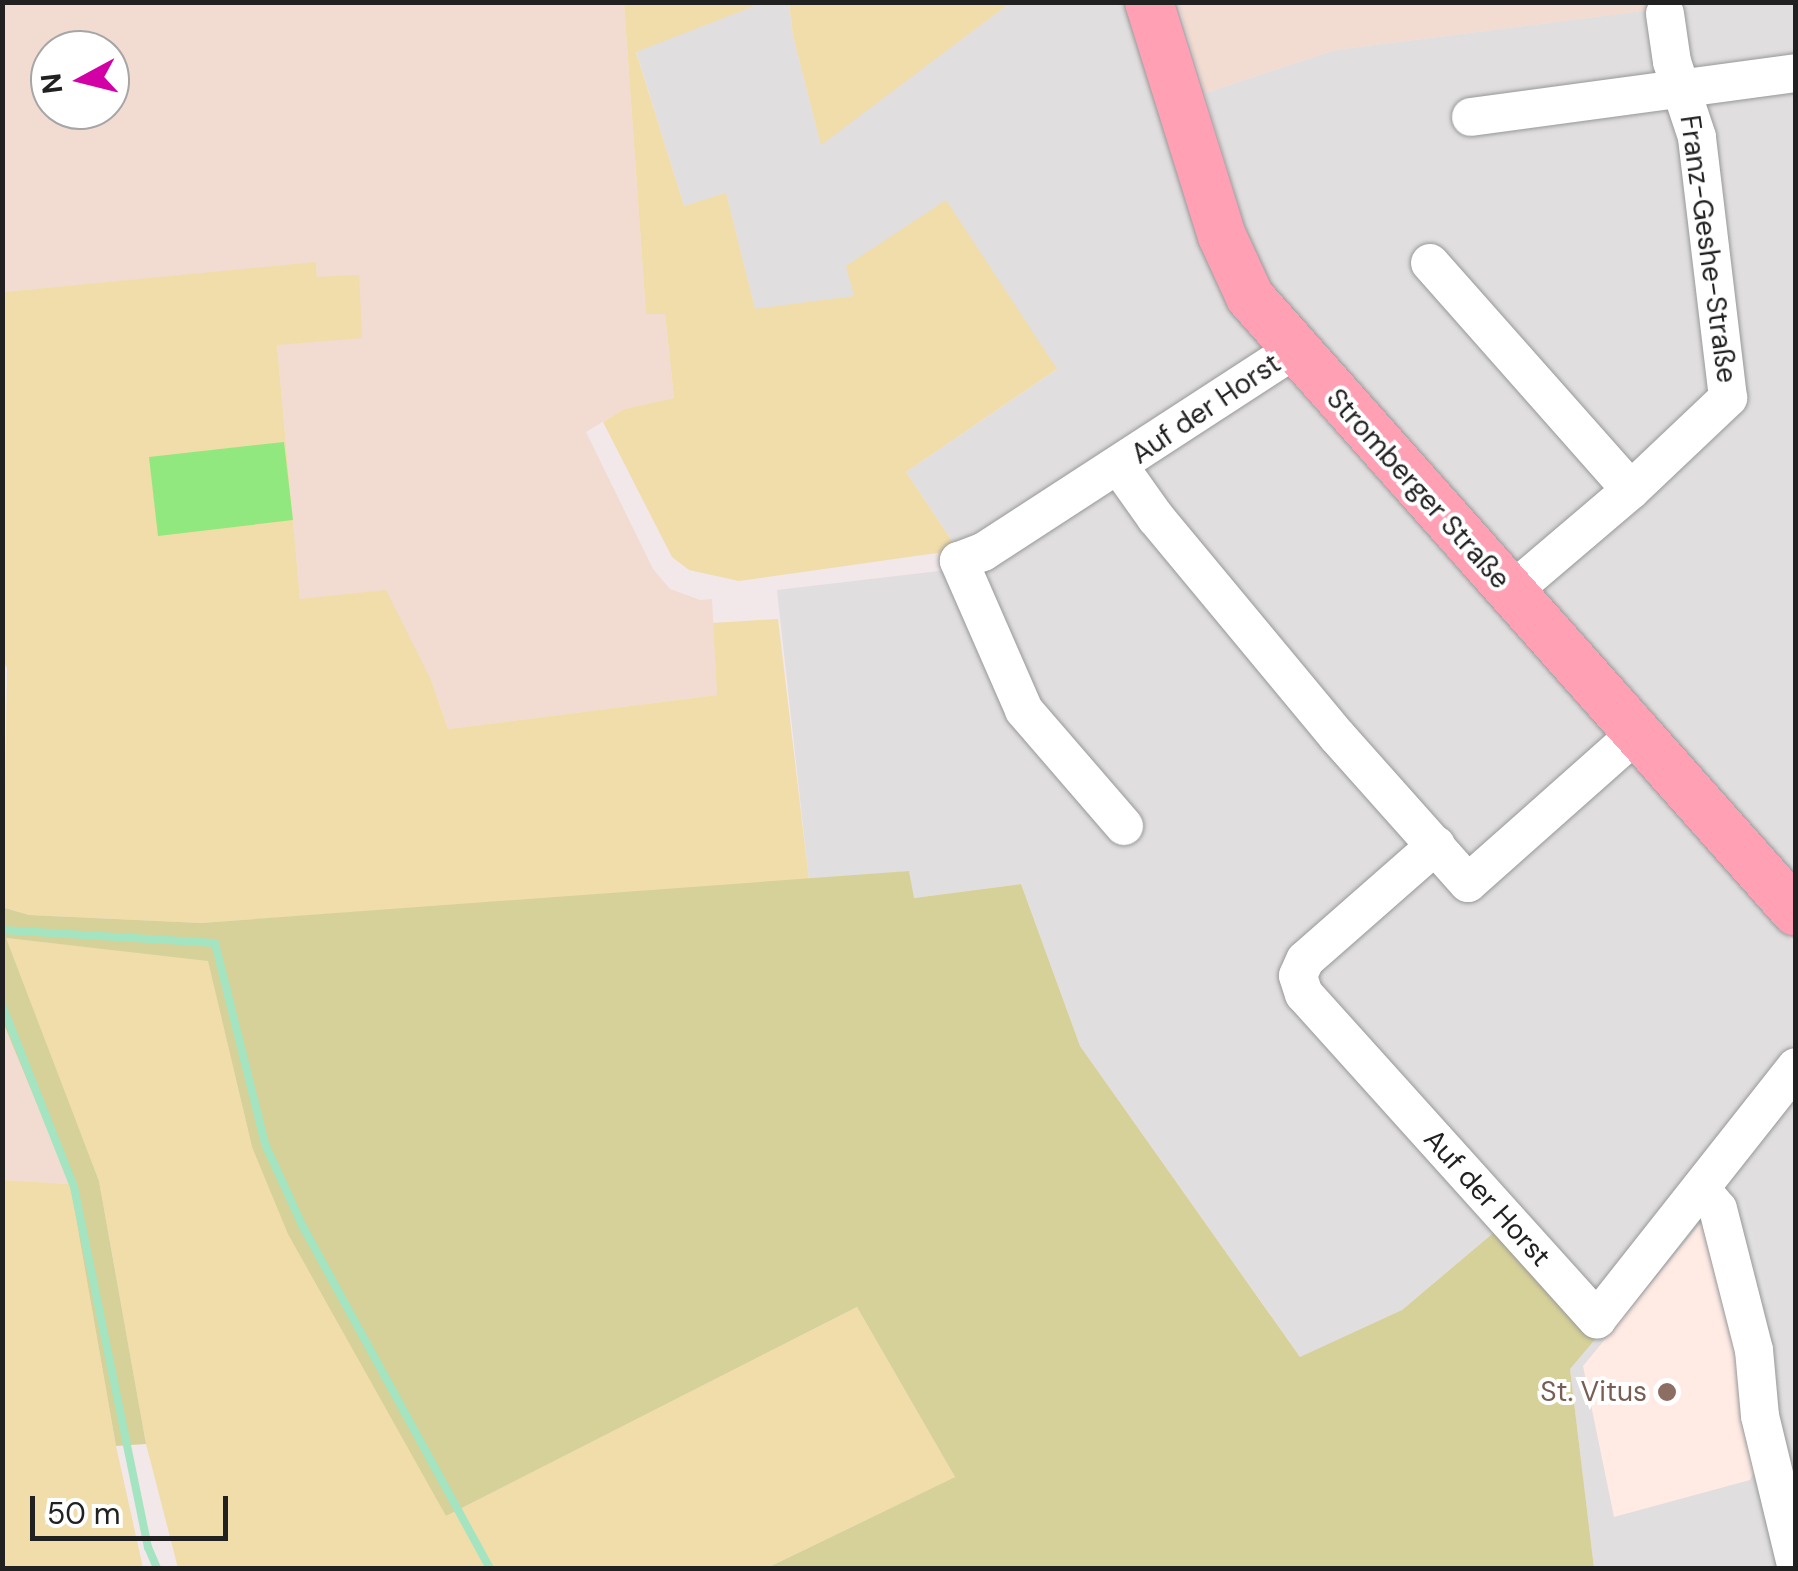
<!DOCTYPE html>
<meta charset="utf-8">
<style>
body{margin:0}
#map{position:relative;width:1798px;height:1571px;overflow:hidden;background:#f2e7e9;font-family:"DM Sans",sans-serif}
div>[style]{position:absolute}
.residential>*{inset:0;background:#e0dedf}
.education>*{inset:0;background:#ffeae4}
.farmland>*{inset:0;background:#f2dbd1}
.grass>*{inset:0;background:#f1dda9}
.forest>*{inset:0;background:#d6d198}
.pitch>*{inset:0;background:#91e87e}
.parking>*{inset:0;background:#e1e1e1}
.stream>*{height:8px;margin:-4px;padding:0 4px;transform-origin:4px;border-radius:4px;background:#a4e4c0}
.roads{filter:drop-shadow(0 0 2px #989898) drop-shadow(0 0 2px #989898)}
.minor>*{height:38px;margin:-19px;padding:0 19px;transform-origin:19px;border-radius:19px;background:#fff}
.major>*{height:48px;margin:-24px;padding:0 24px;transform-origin:24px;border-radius:24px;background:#ffa0b5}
.dots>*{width:28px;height:28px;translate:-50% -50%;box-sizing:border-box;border:5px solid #fff;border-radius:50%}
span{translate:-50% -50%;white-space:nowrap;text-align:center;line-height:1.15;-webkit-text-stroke:8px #fff;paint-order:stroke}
.street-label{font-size:28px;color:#212121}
.education-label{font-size:28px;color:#785e54}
.right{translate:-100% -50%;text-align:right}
.frame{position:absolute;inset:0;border:5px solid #212121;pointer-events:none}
.north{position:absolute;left:30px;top:30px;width:100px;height:100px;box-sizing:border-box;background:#fff;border:2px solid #a6a6a6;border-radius:50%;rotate:263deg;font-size:28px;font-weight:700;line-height:40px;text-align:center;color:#212121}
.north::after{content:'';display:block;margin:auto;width:35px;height:45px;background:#d300a6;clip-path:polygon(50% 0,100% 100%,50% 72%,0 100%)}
.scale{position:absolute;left:30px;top:1496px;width:198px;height:45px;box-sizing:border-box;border:5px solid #212121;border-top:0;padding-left:12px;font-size:30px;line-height:35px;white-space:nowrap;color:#212121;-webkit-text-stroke:8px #fff;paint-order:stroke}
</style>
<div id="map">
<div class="residential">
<div style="clip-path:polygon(762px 3px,789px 3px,793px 36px,821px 144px,1010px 3px,1125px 3px,1217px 282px,1265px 352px,958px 550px,906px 472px,1056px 370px,855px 296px,755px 310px,726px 194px,684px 206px,636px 51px)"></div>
<div style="clip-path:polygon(1706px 3px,1795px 3px,1795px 875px,1302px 325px,1270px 283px,1245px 228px,1205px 93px,1335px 50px)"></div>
<div style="clip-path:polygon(1288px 378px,1795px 944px,1795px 1041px,1603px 1293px,1580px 1286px,1517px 1213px,1402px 1310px,1301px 1358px,1080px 1046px,1021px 884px,913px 898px,909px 871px,809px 880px,777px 590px,982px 566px,1273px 379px)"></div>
<div style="clip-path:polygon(1795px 1085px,1795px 1568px,1594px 1568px,1570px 1369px)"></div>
</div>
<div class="education">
<div style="clip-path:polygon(1705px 1218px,1714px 1228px,1758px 1464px,1750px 1480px,1614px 1517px,1583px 1366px)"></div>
</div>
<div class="farmland">
<div style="clip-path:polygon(evenodd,3px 3px,624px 3px,646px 314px,665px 314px,674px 398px,624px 409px,586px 432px,653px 569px,670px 589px,700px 600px,712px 599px,717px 695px,448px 729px,431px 680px,300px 600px,277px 345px,317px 277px,316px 263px,3px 292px,3px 3px,50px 50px,110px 50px,110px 110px,50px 110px,50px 50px)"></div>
<div style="clip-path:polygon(1178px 3px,1706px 3px,1335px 50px,1205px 93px)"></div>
<div style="clip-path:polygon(3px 1022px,70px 1184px,3px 1180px)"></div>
</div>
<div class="grass">
<div style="clip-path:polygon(624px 3px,762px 3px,636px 52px,684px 206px,726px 193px,755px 309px,854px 296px,846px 266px,946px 200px,1057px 369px,906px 472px,958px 550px,739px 581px,689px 570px,672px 557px,603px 422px,624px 409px,674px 398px,665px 314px,646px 314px)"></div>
<div style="clip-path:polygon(789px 3px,789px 2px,1010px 3px,821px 145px,793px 36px)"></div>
<div style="clip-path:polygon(316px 262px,317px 277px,359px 275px,362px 338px,277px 345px,300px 599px,386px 590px,431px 680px,448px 729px,717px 695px,713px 623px,778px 619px,809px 880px,201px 923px,29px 915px,3px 907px,7px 668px,2px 659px,3px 292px)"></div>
<div style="clip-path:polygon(5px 938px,208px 960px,252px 1147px,446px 1516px,857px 1307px,955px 1477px,767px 1568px,178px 1568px,146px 1444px,99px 1181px)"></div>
<div style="clip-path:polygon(2px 1180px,70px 1184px,116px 1446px,143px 1568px,3px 1568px)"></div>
</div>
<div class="forest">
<div style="clip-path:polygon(909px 871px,914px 898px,1021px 884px,1080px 1046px,1300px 1357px,1402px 1310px,1498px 1229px,1597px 1337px,1570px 1369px,1594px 1568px,767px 1568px,955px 1477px,857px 1307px,446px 1516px,288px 1234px,252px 1147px,208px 961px,6px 938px,99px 1181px,146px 1444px,116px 1446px,70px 1184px,3px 1022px,2px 907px,29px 915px,201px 923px)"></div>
</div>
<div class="pitch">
<div style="clip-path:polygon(284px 442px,293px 520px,158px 536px,149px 457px)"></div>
</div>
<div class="parking">
<div style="clip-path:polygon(1744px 1201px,1769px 1303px,1750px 1308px,1726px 1205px)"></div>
</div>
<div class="stream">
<div style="left:2px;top:930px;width:213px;rotate:3.5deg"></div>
<div style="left:215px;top:943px;width:207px;rotate:76deg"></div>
<div style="left:265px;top:1144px;width:89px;rotate:65.4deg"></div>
<div style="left:302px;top:1225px;width:391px;rotate:61.3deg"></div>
<div style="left:2px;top:1005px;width:196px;rotate:68.4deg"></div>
<div style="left:74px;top:1187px;width:368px;rotate:78.4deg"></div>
<div style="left:148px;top:1547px;width:23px;rotate:67deg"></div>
</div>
<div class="roads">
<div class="minor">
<div style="left:1471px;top:117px;width:328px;rotate:-7.7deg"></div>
<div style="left:1430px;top:263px;width:303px;rotate:48.5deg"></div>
<div style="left:1119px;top:466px;width:64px;rotate:54.6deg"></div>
<div style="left:1156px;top:518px;width:283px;rotate:50.3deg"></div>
<div style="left:1337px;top:736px;width:197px;rotate:48.3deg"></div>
<div style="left:1468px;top:883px;width:226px;rotate:-41.6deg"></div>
<div style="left:1511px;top:592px;width:157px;rotate:-40.4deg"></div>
<div style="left:1631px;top:490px;width:134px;rotate:-43.5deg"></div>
<div style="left:1728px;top:398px;width:263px;rotate:-96.8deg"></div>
<div style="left:1697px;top:137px;width:79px;rotate:-108.4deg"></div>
<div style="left:1672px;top:62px;width:49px;rotate:-98.3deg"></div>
<div style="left:1124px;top:826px;width:153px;rotate:-130.8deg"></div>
<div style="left:1024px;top:710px;width:163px;rotate:-113.6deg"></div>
<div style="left:959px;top:561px;width:26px;rotate:-21deg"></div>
<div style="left:983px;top:552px;width:369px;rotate:-33deg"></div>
<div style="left:1436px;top:845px;width:174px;rotate:138.7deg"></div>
<div style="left:1305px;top:960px;width:17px;rotate:114deg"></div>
<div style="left:1298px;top:976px;width:19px;rotate:72deg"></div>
<div style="left:1304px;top:994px;width:438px;rotate:48deg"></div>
<div style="left:1597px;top:1319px;width:321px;rotate:-51.7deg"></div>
<div style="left:1701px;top:1189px;width:26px;rotate:50deg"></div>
<div style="left:1718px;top:1209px;width:146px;rotate:75.7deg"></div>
<div style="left:1754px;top:1350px;width:66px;rotate:84.8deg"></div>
<div style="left:1760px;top:1416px;width:153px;rotate:76.4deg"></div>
</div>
<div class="major">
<div style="left:1149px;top:2px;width:245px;rotate:72.7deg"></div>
<div style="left:1222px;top:236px;width:67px;rotate:65.3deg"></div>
<div style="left:1250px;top:297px;width:822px;rotate:48.4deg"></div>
</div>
</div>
<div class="dots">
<div style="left:1667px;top:1392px;background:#8d6e63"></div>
</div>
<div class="street-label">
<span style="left:1708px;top:249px;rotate:82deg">Franz-Geshe-Straße</span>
<span style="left:1206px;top:409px;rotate:-34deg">Auf der Horst</span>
<span style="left:1418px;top:489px;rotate:48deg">Stromberger Straße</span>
<span style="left:1487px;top:1198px;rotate:48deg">Auf der Horst</span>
</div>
<div class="education-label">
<span class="right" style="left:1647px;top:1392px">St. Vitus</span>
</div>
<div class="frame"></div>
<div class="north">N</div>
<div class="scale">50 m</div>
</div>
